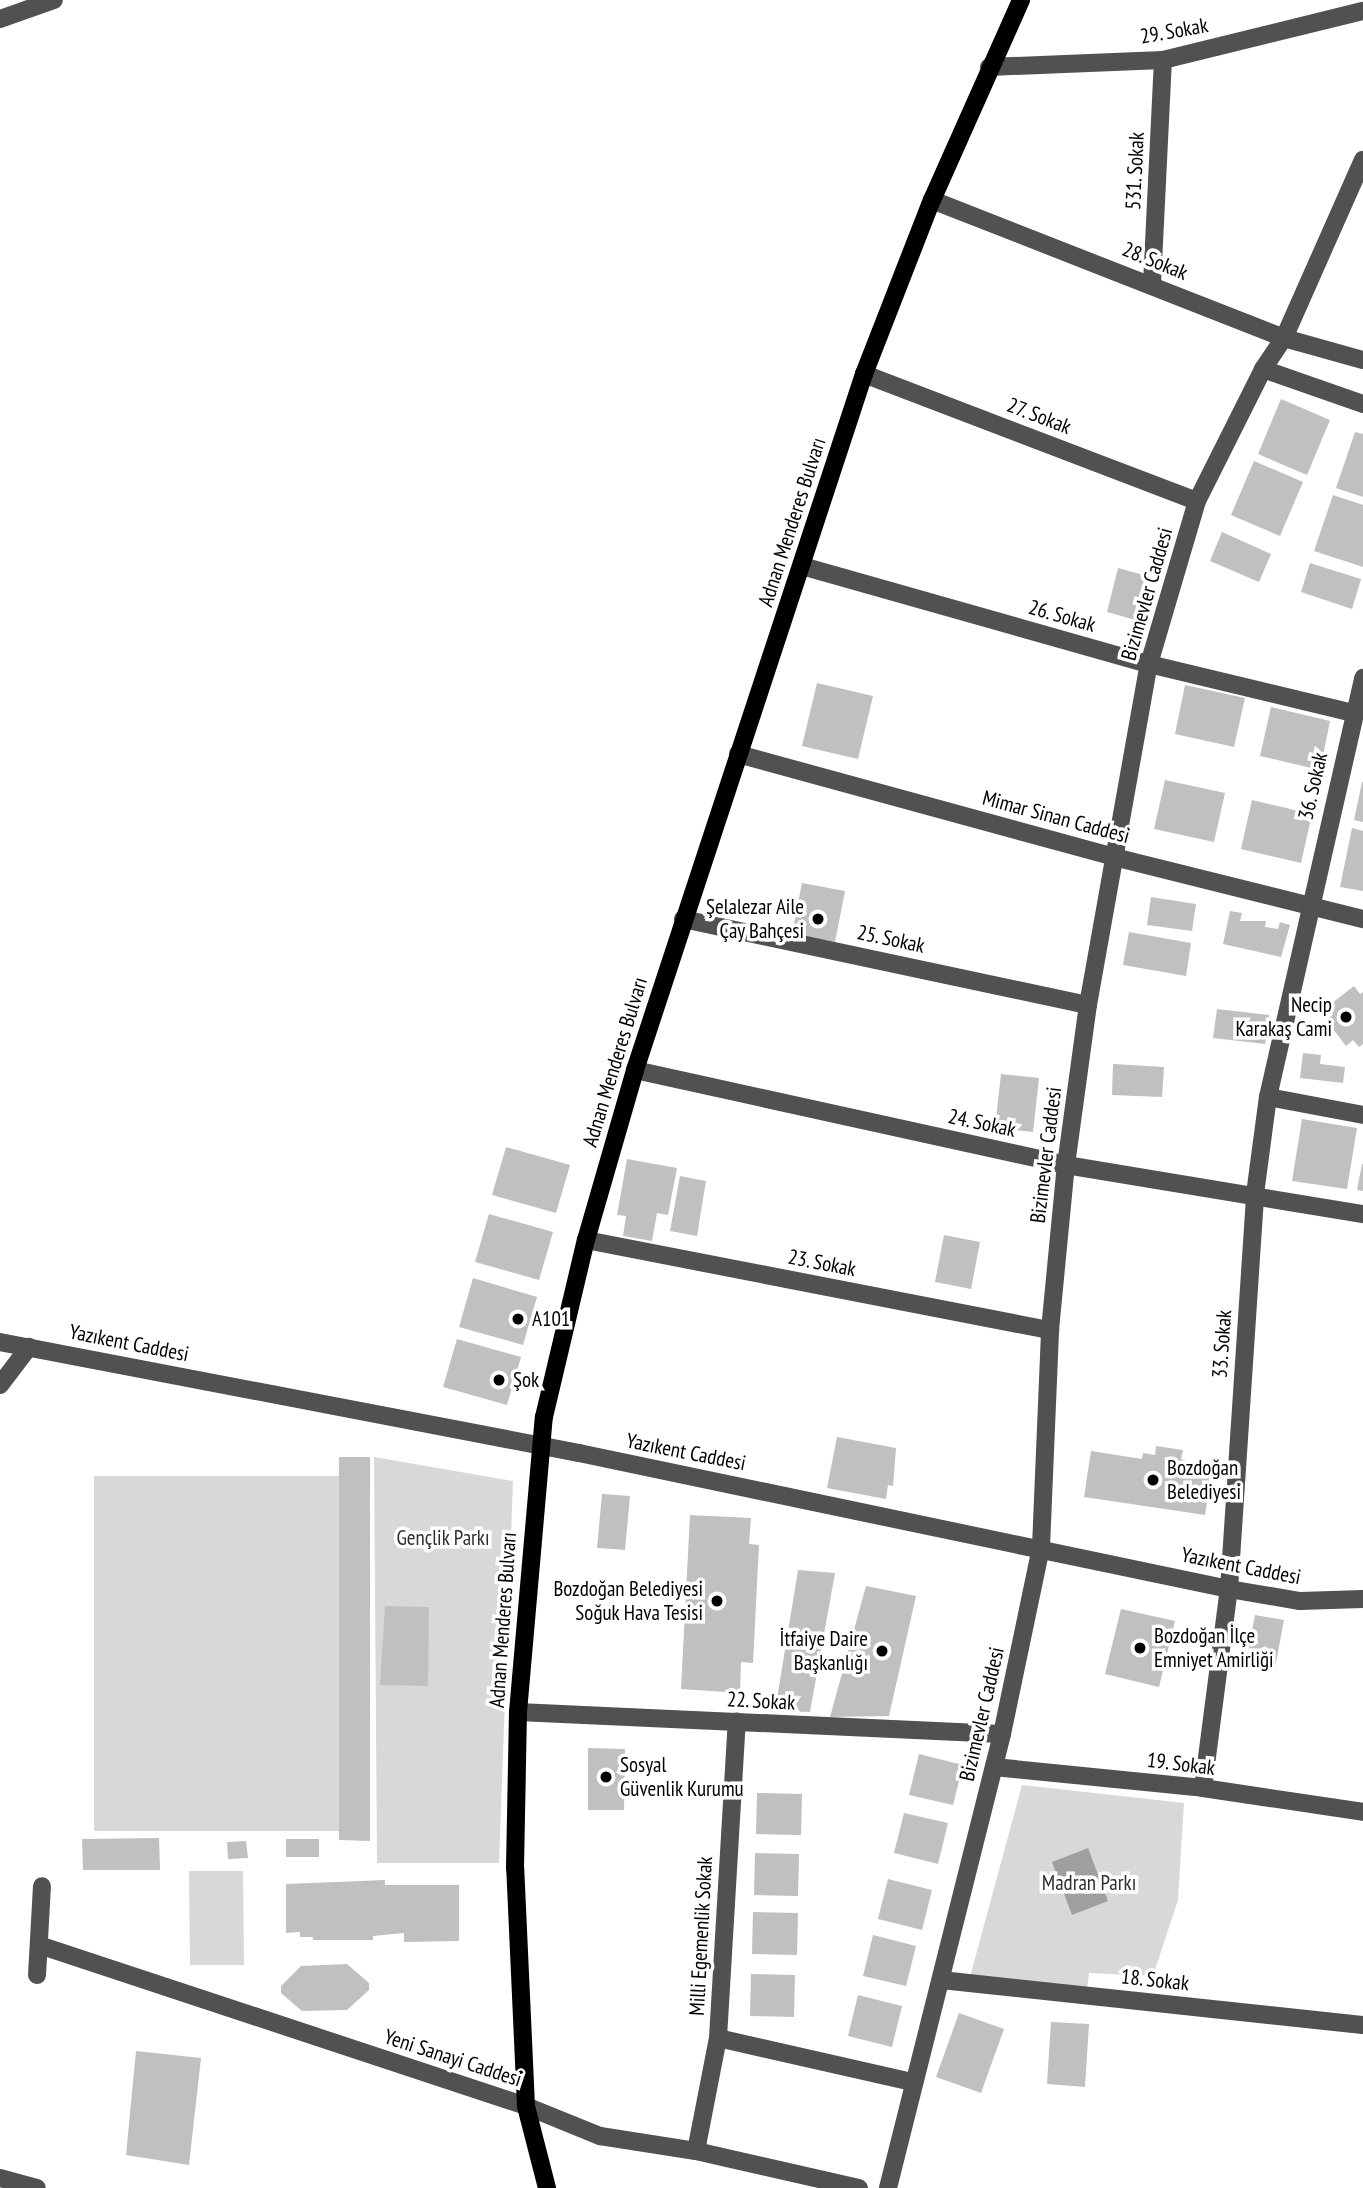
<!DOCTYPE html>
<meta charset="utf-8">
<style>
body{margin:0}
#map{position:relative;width:1363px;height:2188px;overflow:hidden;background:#fff;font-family:"PT Sans Narrow",sans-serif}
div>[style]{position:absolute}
.green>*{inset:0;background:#d8d8d8}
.water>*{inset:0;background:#9f9f9f}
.building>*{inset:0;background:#c0c0c0}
.minor>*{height:18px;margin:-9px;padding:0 9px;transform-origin:9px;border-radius:9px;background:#515151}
.major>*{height:18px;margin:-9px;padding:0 9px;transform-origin:9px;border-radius:9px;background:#000}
.dots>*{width:19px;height:19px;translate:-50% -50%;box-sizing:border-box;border:4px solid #fff;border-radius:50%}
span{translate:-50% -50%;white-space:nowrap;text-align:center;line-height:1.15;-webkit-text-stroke:7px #fff;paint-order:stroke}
.street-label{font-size:21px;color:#000}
.poi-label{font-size:21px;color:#000}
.right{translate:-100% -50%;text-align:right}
.left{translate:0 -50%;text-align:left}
.park-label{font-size:21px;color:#2f2f2f}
</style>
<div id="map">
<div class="green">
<div style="clip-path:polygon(374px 1457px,513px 1481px,499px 1863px,377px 1863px)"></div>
<div style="clip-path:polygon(94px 1476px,339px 1476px,339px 1831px,94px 1831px)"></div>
<div style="clip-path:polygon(1022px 1785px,1184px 1803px,1178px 1900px,1153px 1976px,1089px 1973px,1087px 1990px,970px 1977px)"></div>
<div style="clip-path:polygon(189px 1871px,243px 1871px,244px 1965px,190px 1965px)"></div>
</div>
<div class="water">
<div style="clip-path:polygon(1088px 1848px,1108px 1901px,1072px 1915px,1052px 1862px)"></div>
</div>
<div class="building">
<div style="clip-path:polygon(1281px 399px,1330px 420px,1307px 475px,1258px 454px)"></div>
<div style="clip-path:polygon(1355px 432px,1363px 434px,1363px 497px,1336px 488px)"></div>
<div style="clip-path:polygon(1254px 461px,1303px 482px,1280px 536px,1231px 515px)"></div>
<div style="clip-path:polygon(1333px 495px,1363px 505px,1363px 567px,1314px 551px)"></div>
<div style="clip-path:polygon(1222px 532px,1271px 554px,1259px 582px,1210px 561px)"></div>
<div style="clip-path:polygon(1310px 563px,1361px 579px,1352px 609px,1301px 592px)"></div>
<div style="clip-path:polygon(1118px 568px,1151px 577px,1139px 621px,1107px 612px)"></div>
<div style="clip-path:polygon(817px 683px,873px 696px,858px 759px,802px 746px)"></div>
<div style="clip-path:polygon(1185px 685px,1245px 698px,1234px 747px,1175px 734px)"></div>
<div style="clip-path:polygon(1271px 707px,1330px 721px,1320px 770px,1260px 756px)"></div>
<div style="clip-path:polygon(1165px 780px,1225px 793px,1214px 842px,1154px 829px)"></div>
<div style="clip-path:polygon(1362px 782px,1363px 782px,1363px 822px,1354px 820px)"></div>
<div style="clip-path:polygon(1252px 800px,1312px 814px,1301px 863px,1241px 849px)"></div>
<div style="clip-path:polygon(1352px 828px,1363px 831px,1363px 891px,1340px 887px)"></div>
<div style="clip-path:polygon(802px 883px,845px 891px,835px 942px,792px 934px)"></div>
<div style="clip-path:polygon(1151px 897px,1196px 904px,1192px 931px,1147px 925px)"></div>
<div style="clip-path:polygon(1230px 911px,1242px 913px,1240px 921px,1266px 921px,1265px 927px,1278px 929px,1280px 922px,1290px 925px,1281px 957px,1223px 944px)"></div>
<div style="clip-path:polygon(1129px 932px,1191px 943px,1186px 976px,1123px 965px)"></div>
<div style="clip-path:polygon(1354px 986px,1360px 994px,1363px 992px,1363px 1044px,1359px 1047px,1353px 1040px,1346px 1046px,1326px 1020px,1333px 1015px,1327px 1007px)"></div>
<div style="clip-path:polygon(1217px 1009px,1269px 1015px,1265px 1044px,1213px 1038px)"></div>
<div style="clip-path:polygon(1303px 1053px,1321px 1055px,1320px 1064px,1345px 1067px,1343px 1083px,1300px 1078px)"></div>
<div style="clip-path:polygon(1113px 1064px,1164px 1067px,1162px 1097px,1112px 1095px)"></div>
<div style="clip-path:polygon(1001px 1074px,1039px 1078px,1033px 1132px,995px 1128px)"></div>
<div style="clip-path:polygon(1302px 1119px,1357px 1128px,1347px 1189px,1292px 1181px)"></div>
<div style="clip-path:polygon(506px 1147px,570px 1165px,556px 1213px,492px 1195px)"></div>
<div style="clip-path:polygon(627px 1159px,677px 1168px,668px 1215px,657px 1213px,652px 1241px,623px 1236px,626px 1216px,617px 1215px)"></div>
<div style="clip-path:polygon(1362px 1164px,1363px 1164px,1363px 1191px,1357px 1190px)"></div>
<div style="clip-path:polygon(680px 1176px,706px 1181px,697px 1236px,670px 1231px)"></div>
<div style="clip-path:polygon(489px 1214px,553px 1232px,539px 1280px,475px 1262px)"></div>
<div style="clip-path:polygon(944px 1235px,980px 1242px,971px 1289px,935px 1282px)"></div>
<div style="clip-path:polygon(473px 1278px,537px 1297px,523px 1345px,459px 1327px)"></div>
<div style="clip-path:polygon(457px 1339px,521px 1357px,507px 1405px,443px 1387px)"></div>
<div style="clip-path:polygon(837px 1437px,896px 1448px,893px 1486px,888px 1485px,886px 1499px,827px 1488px)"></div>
<div style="clip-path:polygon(1156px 1446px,1183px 1450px,1181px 1459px,1212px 1469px,1205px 1515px,1084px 1497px,1091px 1451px,1142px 1459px,1143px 1453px,1155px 1455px)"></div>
<div style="clip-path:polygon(339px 1457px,370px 1457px,370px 1841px,339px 1840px)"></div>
<div style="clip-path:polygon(602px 1494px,630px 1496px,625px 1550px,597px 1548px)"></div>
<div style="clip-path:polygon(690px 1515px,751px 1518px,749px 1544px,759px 1545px,753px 1663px,741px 1662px,740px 1693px,681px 1689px)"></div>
<div style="clip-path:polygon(798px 1570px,835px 1573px,810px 1712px,775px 1711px)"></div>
<div style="clip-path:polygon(866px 1586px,916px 1596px,889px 1716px,830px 1717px)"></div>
<div style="clip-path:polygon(385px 1606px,429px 1607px,428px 1686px,380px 1685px)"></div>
<div style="clip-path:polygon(1121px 1609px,1175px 1621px,1159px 1687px,1105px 1674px)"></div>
<div style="clip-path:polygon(1255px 1615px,1284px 1620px,1275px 1668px,1246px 1662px)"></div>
<div style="clip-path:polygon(588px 1748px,625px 1749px,624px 1810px,588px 1810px)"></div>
<div style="clip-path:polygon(919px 1754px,963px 1765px,953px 1805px,909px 1795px)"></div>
<div style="clip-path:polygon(757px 1793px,802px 1794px,801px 1835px,756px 1834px)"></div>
<div style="clip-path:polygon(904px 1813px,948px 1823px,938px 1864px,894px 1853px)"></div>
<div style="clip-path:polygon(159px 1838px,160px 1870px,83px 1870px,82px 1839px)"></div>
<div style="clip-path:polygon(286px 1839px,319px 1839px,319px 1857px,286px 1857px)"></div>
<div style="clip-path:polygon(246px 1841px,248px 1858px,228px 1859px,227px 1842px)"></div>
<div style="clip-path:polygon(755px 1853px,799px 1854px,798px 1896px,754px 1895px)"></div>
<div style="clip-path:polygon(888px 1879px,932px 1890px,922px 1930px,878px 1919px)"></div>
<div style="clip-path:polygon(385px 1880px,385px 1885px,459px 1885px,459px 1941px,404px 1942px,404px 1933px,373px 1936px,373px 1940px,313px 1940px,313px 1937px,300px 1937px,300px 1932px,286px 1933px,286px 1884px)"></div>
<div style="clip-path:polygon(753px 1912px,798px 1913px,797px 1955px,752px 1954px)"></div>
<div style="clip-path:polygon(873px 1935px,916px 1946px,906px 1986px,863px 1976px)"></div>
<div style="clip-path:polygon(347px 1964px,369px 1983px,369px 1990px,347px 2010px,302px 2011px,281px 1993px,281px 1986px,301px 1966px)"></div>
<div style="clip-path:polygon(751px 1974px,795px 1975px,794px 2017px,750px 2016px)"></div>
<div style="clip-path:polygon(858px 1995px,902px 2006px,892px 2047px,848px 2036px)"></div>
<div style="clip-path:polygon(959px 2013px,1004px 2029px,981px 2093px,936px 2077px)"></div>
<div style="clip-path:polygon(1051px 2022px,1089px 2024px,1085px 2087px,1047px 2084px)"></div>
<div style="clip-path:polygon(136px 2051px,201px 2058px,189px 2165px,126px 2155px)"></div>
</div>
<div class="minor">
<div style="left:0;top:19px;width:57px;rotate:-19.4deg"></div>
<div style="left:989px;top:67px;width:174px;rotate:-2.3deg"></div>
<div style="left:1163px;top:60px;width:206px;rotate:-13.8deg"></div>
<div style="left:932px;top:200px;width:378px;rotate:21.4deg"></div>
<div style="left:1284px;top:338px;width:82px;rotate:15.6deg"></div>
<div style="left:1152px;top:284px;width:224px;rotate:-87.2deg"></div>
<div style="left:1263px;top:369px;width:106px;rotate:19.3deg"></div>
<div style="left:864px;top:374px;width:356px;rotate:20.9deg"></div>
<div style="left:802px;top:566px;width:361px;rotate:15.8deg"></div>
<div style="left:1149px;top:664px;width:210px;rotate:13.5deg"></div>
<div style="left:738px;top:754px;width:390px;rotate:15.3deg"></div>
<div style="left:1114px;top:857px;width:257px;rotate:14deg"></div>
<div style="left:683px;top:919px;width:414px;rotate:12deg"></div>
<div style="left:635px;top:1070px;width:441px;rotate:12.4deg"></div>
<div style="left:1066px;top:1165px;width:301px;rotate:9.4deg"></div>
<div style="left:1268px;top:1097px;width:97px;rotate:10.7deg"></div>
<div style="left:586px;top:1240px;width:473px;rotate:11deg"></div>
<div style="left:0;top:1342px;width:590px;rotate:10.85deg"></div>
<div style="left:579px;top:1453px;width:664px;rotate:11.82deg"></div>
<div style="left:1229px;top:1589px;width:72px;rotate:9.6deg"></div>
<div style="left:1300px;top:1601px;width:63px;rotate:-1.8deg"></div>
<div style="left:0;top:1385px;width:48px;rotate:-52.7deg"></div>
<div style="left:518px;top:1712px;width:484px;rotate:2.6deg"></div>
<div style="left:994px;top:1767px;width:210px;rotate:5.7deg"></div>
<div style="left:1203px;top:1788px;width:162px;rotate:8.5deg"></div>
<div style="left:1203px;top:1788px;width:201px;rotate:-82.6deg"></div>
<div style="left:1229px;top:1589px;width:396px;rotate:-86.2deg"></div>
<div style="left:1255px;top:1194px;width:98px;rotate:-82.4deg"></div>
<div style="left:1268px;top:1097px;width:430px;rotate:-77.2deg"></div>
<div style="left:39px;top:1945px;width:513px;rotate:18.29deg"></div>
<div style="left:526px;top:2106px;width:80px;rotate:22.1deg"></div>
<div style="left:600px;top:2136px;width:97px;rotate:8.9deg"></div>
<div style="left:696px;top:2151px;width:167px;rotate:12.8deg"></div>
<div style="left:37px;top:1975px;width:89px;rotate:-86.8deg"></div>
<div style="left:941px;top:1980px;width:424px;rotate:6.1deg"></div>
<div style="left:718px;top:2038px;width:199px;rotate:12.8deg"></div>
<div style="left:696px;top:2151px;width:115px;rotate:-79deg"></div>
<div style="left:718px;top:2038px;width:317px;rotate:-86.6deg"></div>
<div style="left:0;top:2178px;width:38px;rotate:15deg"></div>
<div style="left:888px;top:2188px;width:468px;rotate:-75.9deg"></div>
<div style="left:1002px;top:1734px;width:191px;rotate:-78.2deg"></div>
<div style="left:1041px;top:1547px;width:217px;rotate:-87.6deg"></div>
<div style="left:1050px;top:1330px;width:166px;rotate:-84.5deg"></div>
<div style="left:1066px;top:1165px;width:162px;rotate:-82.2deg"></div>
<div style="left:1088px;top:1005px;width:346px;rotate:-79.9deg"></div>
<div style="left:1149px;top:664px;width:170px;rotate:-73.6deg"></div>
<div style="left:1197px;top:501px;width:148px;rotate:-63.4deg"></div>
<div style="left:1263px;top:369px;width:37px;rotate:-56deg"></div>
<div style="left:1284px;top:338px;width:195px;rotate:-66.1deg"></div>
</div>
<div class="major">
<div style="left:547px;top:2188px;width:85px;rotate:-104.4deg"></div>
<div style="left:526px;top:2106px;width:238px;rotate:-92.6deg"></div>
<div style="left:515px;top:1868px;width:156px;rotate:-88.9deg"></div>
<div style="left:518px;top:1712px;width:296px;rotate:-85deg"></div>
<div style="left:544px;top:1417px;width:182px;rotate:-76.7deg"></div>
<div style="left:586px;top:1240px;width:177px;rotate:-73.9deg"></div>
<div style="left:635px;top:1070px;width:733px;rotate:-71.79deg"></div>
<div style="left:864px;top:374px;width:187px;rotate:-68.7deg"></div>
<div style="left:932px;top:200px;width:219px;rotate:-66deg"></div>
</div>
<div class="dots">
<div style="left:818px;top:919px;background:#000"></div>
<div style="left:1346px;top:1017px;background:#000"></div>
<div style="left:518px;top:1319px;background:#000"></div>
<div style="left:499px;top:1380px;background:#000"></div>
<div style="left:1153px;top:1480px;background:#000"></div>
<div style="left:717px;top:1601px;background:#000"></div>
<div style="left:1140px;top:1648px;background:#000"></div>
<div style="left:882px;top:1651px;background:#000"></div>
<div style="left:606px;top:1777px;background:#000"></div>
</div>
<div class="street-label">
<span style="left:1174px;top:31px;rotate:-10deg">29. Sokak</span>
<span style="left:1135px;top:171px;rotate:-87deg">531. Sokak</span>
<span style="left:1155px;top:261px;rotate:22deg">28. Sokak</span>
<span style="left:1039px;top:416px;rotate:21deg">27. Sokak</span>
<span style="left:792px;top:522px;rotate:-72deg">Adnan Menderes Bulvarı</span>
<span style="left:1147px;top:594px;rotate:-74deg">Bizimevler Caddesi</span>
<span style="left:1062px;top:616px;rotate:16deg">26. Sokak</span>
<span style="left:1313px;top:786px;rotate:-77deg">36. Sokak</span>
<span style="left:1056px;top:817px;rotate:15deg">Mimar Sinan Caddesi</span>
<span style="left:891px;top:939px;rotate:12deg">25. Sokak</span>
<span style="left:615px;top:1062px;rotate:-73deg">Adnan Menderes Bulvarı</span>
<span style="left:982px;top:1123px;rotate:12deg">24. Sokak</span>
<span style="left:1046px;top:1155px;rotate:-83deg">Bizimevler Caddesi</span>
<span style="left:822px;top:1263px;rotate:11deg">23. Sokak</span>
<span style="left:129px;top:1343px;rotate:11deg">Yazıkent Caddesi</span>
<span style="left:1222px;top:1344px;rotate:-86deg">33. Sokak</span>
<span style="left:686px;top:1452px;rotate:11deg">Yazıkent Caddesi</span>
<span style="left:1241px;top:1566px;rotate:11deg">Yazıkent Caddesi</span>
<span style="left:503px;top:1620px;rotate:-86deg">Adnan Menderes Bulvarı</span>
<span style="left:761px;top:1701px;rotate:3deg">22. Sokak</span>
<span style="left:982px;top:1714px;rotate:-77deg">Bizimevler Caddesi</span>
<span style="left:1181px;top:1764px;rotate:7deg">19. Sokak</span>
<span style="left:701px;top:1936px;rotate:-87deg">Milli Egemenlik Sokak</span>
<span style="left:1155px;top:1980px;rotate:6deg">18. Sokak</span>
<span style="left:453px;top:2058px;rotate:18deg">Yeni Sanayi Caddesi</span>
</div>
<div class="poi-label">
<span class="right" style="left:804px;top:919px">Şelalezar Aile<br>Çay Bahçesi</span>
<span class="right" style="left:1332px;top:1017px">Necip<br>Karakaş Cami</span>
<span class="left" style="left:532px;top:1319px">A101</span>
<span class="left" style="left:513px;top:1380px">Şok</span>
<span class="left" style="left:1167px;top:1480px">Bozdoğan<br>Belediyesi</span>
<span class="right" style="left:703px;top:1601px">Bozdoğan Belediyesi<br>Soğuk Hava Tesisi</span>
<span class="left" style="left:1154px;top:1648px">Bozdoğan İlçe<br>Emniyet Amirliği</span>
<span class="right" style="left:868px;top:1651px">İtfaiye Daire<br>Başkanlığı</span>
<span class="left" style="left:620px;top:1777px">Sosyal<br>Güvenlik Kurumu</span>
</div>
<div class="park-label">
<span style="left:443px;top:1538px">Gençlik Parkı</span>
<span style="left:1089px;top:1883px">Madran Parkı</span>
</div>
</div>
